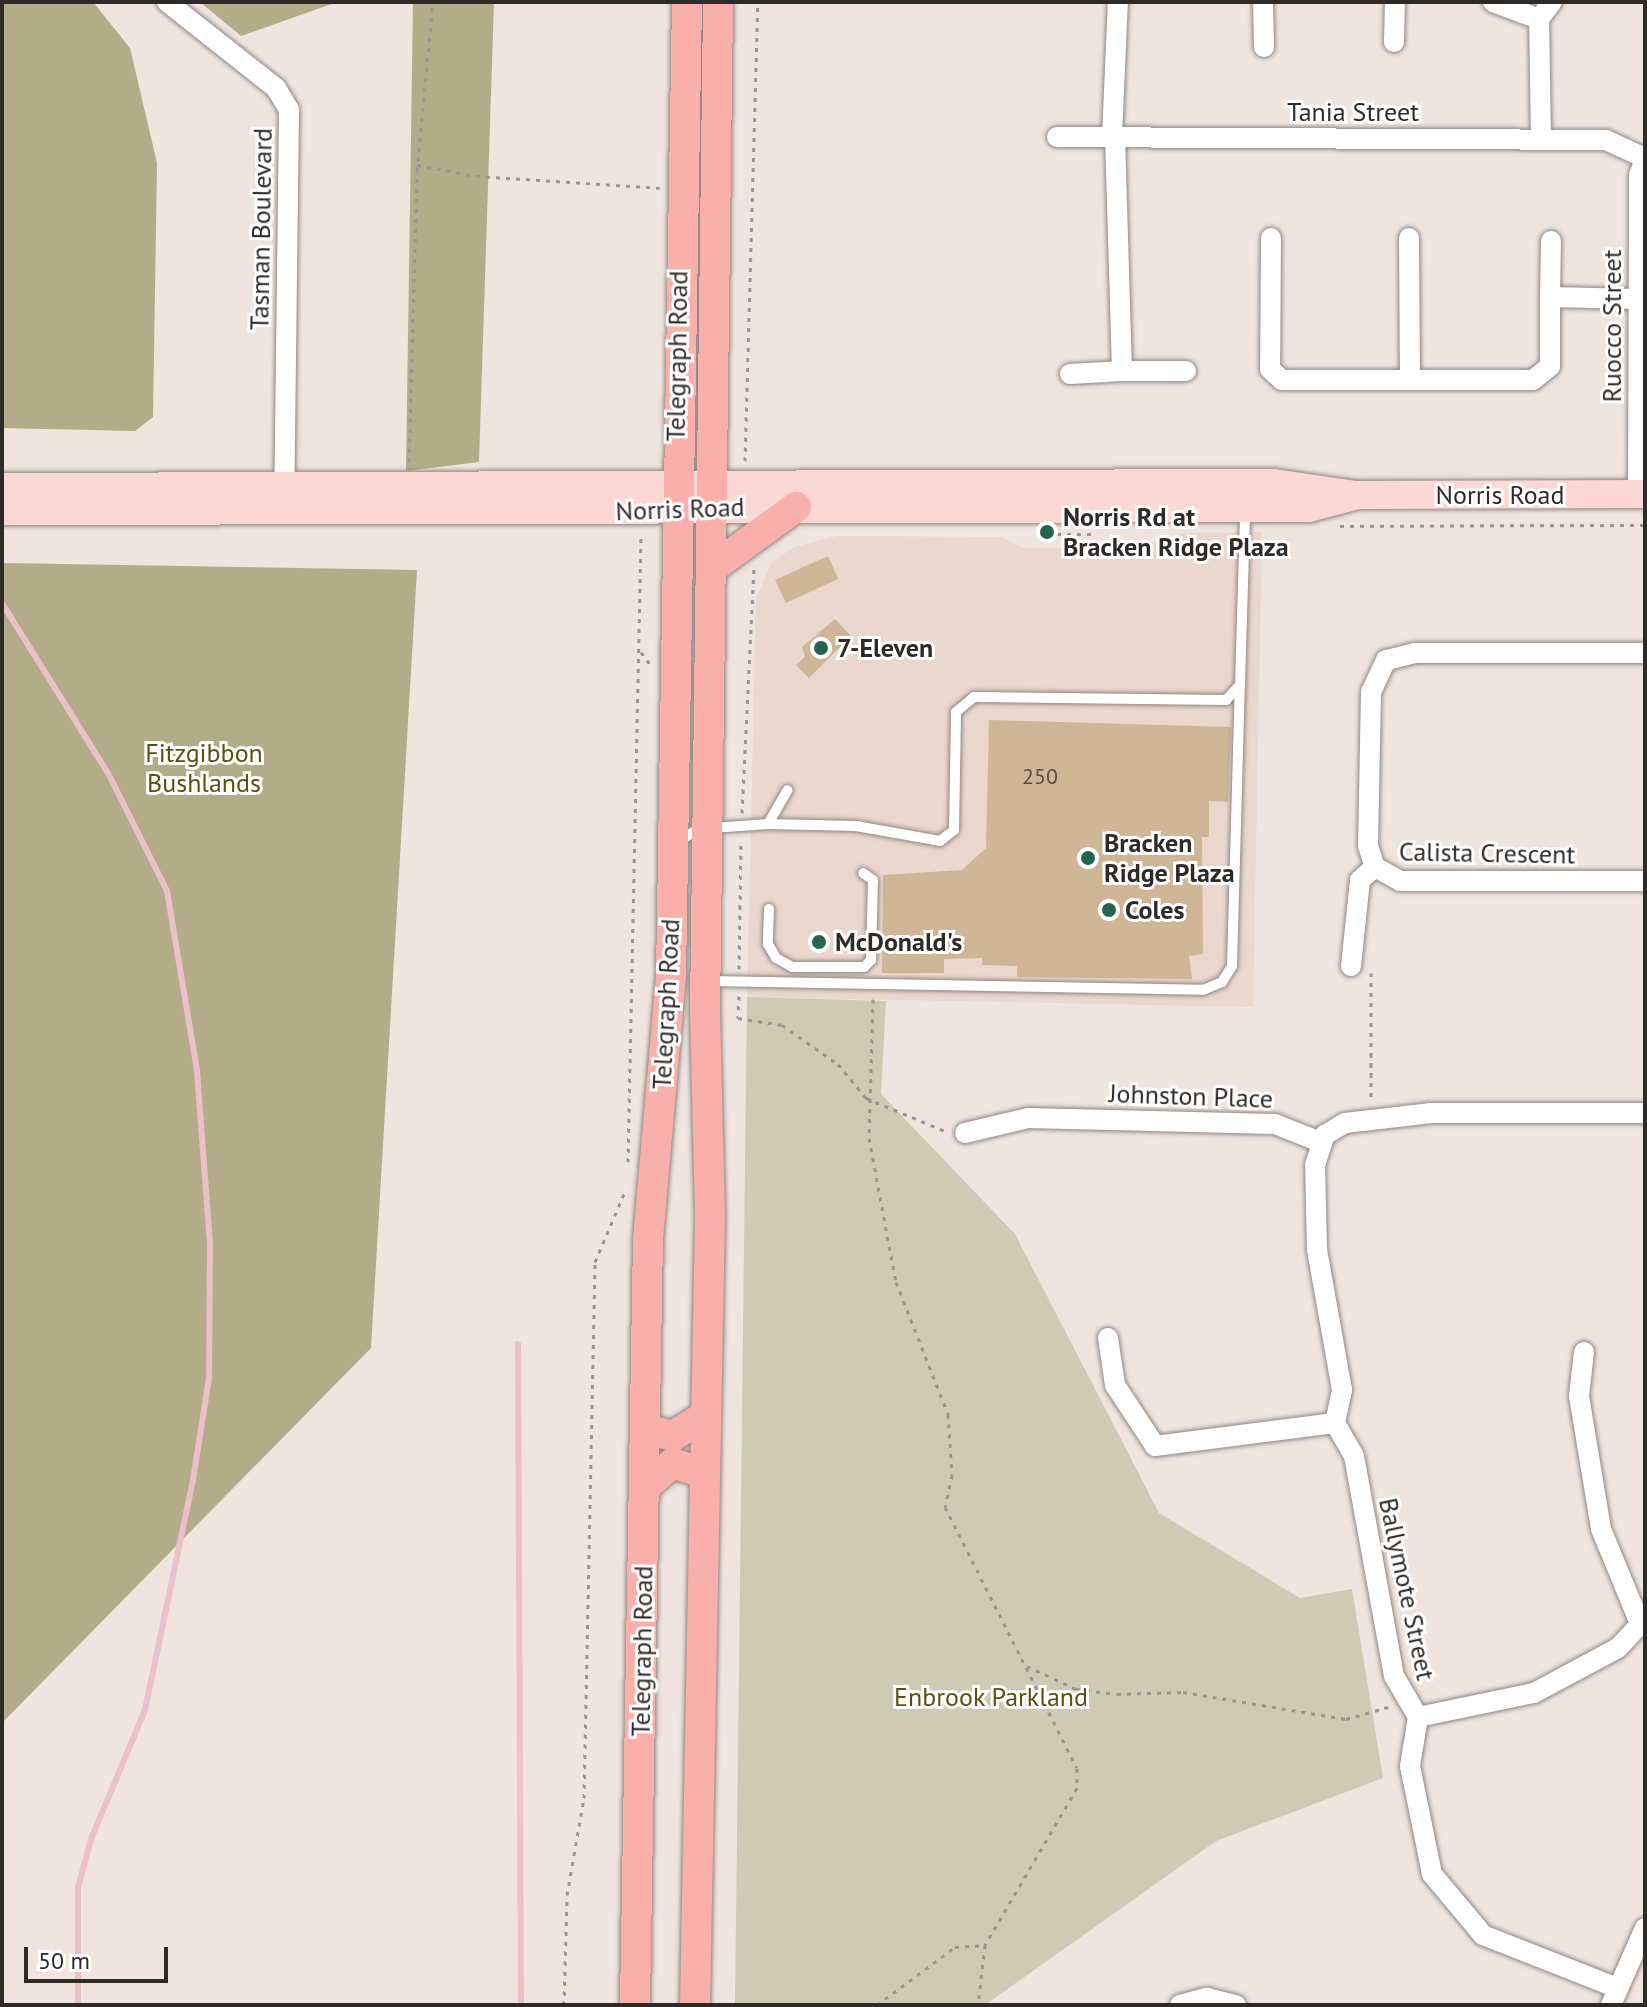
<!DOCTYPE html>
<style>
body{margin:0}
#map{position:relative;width:1647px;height:2007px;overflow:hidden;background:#efe4de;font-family:"PT Sans",sans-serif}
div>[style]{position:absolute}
.built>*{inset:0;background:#ead7cd}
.green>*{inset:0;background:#cecab3}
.forest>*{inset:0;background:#b3ac88}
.stream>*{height:6px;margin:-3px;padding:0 3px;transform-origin:3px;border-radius:3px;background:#eac0ca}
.building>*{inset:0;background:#cfb697}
.path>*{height:3px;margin-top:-1.5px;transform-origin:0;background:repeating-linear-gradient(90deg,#9c9490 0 4px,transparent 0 10px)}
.roads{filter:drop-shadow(0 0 2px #918681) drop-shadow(0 0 2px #918681)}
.lane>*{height:10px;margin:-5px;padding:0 5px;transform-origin:5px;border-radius:5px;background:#fff}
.street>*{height:20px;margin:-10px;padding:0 10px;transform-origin:10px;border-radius:10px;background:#fff}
.secondary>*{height:28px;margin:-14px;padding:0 14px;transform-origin:14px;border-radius:14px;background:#fcd8d5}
.primary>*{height:30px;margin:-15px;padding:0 15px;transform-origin:15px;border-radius:15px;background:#f9b0ab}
.dots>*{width:22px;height:22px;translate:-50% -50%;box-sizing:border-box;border:4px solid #fff;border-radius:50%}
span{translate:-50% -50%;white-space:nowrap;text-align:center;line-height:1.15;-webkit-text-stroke:6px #fff;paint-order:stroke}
.number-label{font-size:22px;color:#564d44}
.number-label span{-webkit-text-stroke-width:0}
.street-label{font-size:26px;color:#2e2a28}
.poi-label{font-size:26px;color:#2e2a28;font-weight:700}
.left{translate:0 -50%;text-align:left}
.park-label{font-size:26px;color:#5c5011}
.frame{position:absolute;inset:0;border:4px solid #2e2a28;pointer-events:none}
.scale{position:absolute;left:24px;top:1947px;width:144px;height:36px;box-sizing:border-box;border:4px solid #2e2a28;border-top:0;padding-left:10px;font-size:24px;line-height:28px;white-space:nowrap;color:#2e2a28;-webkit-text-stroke:6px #fff;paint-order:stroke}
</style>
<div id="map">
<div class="built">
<div style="clip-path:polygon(1262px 532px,1253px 1007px,747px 997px,756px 600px,771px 563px,794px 547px,837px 536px,1001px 537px,1023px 548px,1138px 548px,1182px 533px)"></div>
</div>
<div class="green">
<div style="clip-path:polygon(747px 997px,886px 1001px,881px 1094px,1015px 1234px,1159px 1513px,1300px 1598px,1352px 1589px,1383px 1778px,1216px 1841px,985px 2005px,735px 2005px)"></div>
</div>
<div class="forest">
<div style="clip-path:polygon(2px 2px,93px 2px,130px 48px,157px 163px,153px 417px,135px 431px,2px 428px)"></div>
<div style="clip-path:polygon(200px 2px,337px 2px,241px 36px)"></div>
<div style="clip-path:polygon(413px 2px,494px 2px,479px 462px,406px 471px)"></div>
<div style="clip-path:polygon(2px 563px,417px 570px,371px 1348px,2px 1723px)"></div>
</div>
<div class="stream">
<div style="left:2px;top:603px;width:200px;rotate:58.1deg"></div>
<div style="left:108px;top:773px;width:132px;rotate:63.4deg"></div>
<div style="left:167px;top:891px;width:182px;rotate:80.5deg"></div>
<div style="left:197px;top:1071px;width:173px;rotate:85.7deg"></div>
<div style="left:210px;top:1244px;width:134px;rotate:90.4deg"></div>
<div style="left:209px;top:1378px;width:103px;rotate:98.9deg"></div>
<div style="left:193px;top:1480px;width:235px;rotate:101.8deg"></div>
<div style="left:145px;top:1710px;width:140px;rotate:112.7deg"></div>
<div style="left:91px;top:1839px;width:51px;rotate:104.9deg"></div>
<div style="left:78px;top:1888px;width:117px;rotate:90deg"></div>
<div style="left:518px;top:1344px;width:661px;rotate:89.74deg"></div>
</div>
<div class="building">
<div style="clip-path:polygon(828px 556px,838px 579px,786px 603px,775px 580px)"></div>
<div style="clip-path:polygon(835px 619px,851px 636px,809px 678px,796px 665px,805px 657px,802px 647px)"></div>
<div style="clip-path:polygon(989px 720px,1231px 727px,1228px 802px,1209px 801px,1209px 837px,1202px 837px,1203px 954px,1189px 956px,1192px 979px,1017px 977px,1017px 966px,982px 965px,982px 958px,944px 959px,944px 973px,882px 973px,883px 875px,962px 870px,986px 848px)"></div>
</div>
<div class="path">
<div style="left:417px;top:165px;width:60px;rotate:10.6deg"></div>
<div style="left:476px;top:176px;width:184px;rotate:3.7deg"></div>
<div style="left:745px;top:461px;width:459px;rotate:-88.4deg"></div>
<div style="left:409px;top:462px;width:291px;rotate:-88.4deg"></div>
<div style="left:417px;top:171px;width:170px;rotate:-84.6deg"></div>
<div style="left:1340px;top:526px;width:305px;rotate:-0.2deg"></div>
<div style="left:1037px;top:534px;width:56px"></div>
<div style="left:641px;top:652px;width:17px;rotate:54deg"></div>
<div style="left:742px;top:813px;width:244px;rotate:-87.2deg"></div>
<div style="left:739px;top:969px;width:129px;rotate:-89.1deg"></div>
<div style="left:1371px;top:973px;width:128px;rotate:90deg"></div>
<div style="left:739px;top:996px;width:22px;rotate:93deg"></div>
<div style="left:738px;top:1018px;width:45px;rotate:9deg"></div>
<div style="left:782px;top:1025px;width:68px;rotate:34.9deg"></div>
<div style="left:838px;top:1064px;width:44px;rotate:50.5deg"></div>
<div style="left:866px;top:1098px;width:86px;rotate:22.7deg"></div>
<div style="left:873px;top:999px;width:139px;rotate:91.6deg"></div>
<div style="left:869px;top:1138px;width:147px;rotate:79.4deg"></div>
<div style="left:896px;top:1282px;width:142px;rotate:68.5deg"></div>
<div style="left:948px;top:1414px;width:61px;rotate:86.2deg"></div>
<div style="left:952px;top:1475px;width:33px;rotate:102deg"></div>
<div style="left:945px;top:1507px;width:292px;rotate:63.2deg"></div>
<div style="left:1077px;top:1768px;width:20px;rotate:90deg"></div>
<div style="left:1077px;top:1788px;width:182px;rotate:120.4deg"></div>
<div style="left:985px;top:1945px;width:60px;rotate:96.7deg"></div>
<div style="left:628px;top:1162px;width:628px;rotate:-88.81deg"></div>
<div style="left:1027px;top:1666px;width:54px;rotate:25.1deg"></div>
<div style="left:1076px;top:1689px;width:41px;rotate:7deg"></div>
<div style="left:1117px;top:1694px;width:66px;rotate:-1.7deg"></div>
<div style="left:1183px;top:1692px;width:165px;rotate:9.4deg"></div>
<div style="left:1346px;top:1719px;width:44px;rotate:-15.9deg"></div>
<div style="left:564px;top:2005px;width:110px;rotate:-88.4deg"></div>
<div style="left:567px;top:1895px;width:98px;rotate:-80.1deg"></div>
<div style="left:584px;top:1798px;width:536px;rotate:-88.82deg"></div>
<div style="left:595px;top:1262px;width:79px;rotate:-67deg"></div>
<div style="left:877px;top:2005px;width:97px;rotate:-36.6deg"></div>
<div style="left:955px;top:1947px;width:30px;rotate:-4deg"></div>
</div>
<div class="roads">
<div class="lane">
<div style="left:768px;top:824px;width:39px;rotate:-60deg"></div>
<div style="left:678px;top:842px;width:24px;rotate:-33deg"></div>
<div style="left:698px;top:829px;width:70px;rotate:-4.1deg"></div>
<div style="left:768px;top:824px;width:88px;rotate:1.3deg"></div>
<div style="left:856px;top:826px;width:85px;rotate:10.1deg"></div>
<div style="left:940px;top:841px;width:18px;rotate:-38deg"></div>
<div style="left:954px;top:830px;width:118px;rotate:-89deg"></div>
<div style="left:956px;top:712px;width:23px;rotate:-40deg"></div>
<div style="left:974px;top:697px;width:252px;rotate:0.7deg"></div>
<div style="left:1226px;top:700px;width:21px;rotate:-47deg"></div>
<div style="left:1240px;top:685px;width:173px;rotate:-88.3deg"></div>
<div style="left:769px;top:909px;width:35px;rotate:92deg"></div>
<div style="left:768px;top:944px;width:16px;rotate:60deg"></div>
<div style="left:776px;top:958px;width:18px;rotate:29deg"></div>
<div style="left:792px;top:967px;width:72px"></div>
<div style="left:864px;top:967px;width:10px;rotate:-45deg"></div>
<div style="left:871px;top:960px;width:80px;rotate:-88.6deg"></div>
<div style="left:873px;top:880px;width:12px;rotate:-145deg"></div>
<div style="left:708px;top:981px;width:495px;rotate:1deg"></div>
<div style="left:1203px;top:990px;width:21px;rotate:-23deg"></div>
<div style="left:1222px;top:982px;width:19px;rotate:-58deg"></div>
<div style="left:1232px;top:966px;width:281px;rotate:-88.4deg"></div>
</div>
<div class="street">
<div style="left:167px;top:2px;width:139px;rotate:38.3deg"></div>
<div style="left:276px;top:88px;width:26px;rotate:59deg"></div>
<div style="left:289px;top:110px;width:388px;rotate:90.7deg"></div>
<div style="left:1263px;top:2px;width:45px;rotate:88.7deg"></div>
<div style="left:1493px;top:2px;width:49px;rotate:20.3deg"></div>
<div style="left:1394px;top:42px;width:40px;rotate:-88.6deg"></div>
<div style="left:1115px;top:136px;width:235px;rotate:88.3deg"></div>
<div style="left:1122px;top:371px;width:64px"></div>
<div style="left:1057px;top:137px;width:549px;rotate:0.31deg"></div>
<div style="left:1606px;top:140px;width:43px;rotate:24.8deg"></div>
<div style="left:1112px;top:137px;width:135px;rotate:-87.5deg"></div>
<div style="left:1541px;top:140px;width:121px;rotate:-90.9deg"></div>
<div style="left:1539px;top:19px;width:21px;rotate:-53deg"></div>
<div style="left:1271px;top:238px;width:131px;rotate:90.4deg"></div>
<div style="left:1270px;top:369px;width:16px;rotate:43deg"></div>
<div style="left:1282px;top:380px;width:251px"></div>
<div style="left:1533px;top:380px;width:22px;rotate:-39deg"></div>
<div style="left:1550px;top:366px;width:69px;rotate:-90deg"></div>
<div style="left:1550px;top:297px;width:88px;rotate:1.3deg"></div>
<div style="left:1409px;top:238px;width:142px;rotate:89.6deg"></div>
<div style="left:1550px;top:297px;width:56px;rotate:-89deg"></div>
<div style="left:1070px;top:374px;width:52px;rotate:-3.3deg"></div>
<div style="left:1638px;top:494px;width:319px;rotate:-89.8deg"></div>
<div style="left:1639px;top:175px;width:17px;rotate:-69deg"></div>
<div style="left:1645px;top:653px;width:230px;rotate:180deg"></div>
<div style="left:1415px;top:653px;width:30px;rotate:166deg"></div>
<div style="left:1386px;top:660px;width:35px;rotate:115deg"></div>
<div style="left:1371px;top:692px;width:154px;rotate:91.1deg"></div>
<div style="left:1368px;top:846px;width:22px;rotate:72deg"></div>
<div style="left:1375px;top:867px;width:29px;rotate:29deg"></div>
<div style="left:1400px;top:881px;width:245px"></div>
<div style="left:1351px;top:966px;width:86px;rotate:-84deg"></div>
<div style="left:1360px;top:880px;width:20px;rotate:-41deg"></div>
<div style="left:965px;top:1133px;width:65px;rotate:-13.4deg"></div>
<div style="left:1028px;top:1118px;width:247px;rotate:1.4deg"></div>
<div style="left:1275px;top:1124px;width:48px;rotate:21.8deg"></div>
<div style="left:1108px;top:1338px;width:48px;rotate:81.5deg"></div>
<div style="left:1115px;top:1385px;width:73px;rotate:56.7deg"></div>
<div style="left:1155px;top:1446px;width:181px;rotate:-7.3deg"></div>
<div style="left:1584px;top:1352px;width:44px;rotate:96.5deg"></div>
<div style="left:1579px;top:1396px;width:135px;rotate:80.6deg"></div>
<div style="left:1601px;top:1529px;width:100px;rotate:67.6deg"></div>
<div style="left:1418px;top:1717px;width:118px;rotate:-11.7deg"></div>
<div style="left:1534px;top:1693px;width:95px;rotate:-28.2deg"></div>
<div style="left:1618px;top:1648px;width:40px;rotate:-47deg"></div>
<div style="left:1615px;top:1987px;width:142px;rotate:-158.5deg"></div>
<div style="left:1483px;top:1935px;width:80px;rotate:-129.9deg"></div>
<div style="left:1432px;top:1874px;width:110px;rotate:-101.5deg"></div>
<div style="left:1410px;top:1766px;width:50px;rotate:-80.7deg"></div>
<div style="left:1418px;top:1717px;width:48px;rotate:-120.3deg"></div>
<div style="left:1394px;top:1676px;width:224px;rotate:-100.3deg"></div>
<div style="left:1354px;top:1456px;width:38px;rotate:-120deg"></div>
<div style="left:1335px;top:1423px;width:34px;rotate:-78deg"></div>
<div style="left:1342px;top:1390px;width:142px;rotate:-100.1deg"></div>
<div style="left:1317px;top:1250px;width:85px;rotate:-91.3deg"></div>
<div style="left:1315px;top:1165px;width:32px;rotate:-72deg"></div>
<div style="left:1325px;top:1135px;width:23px;rotate:-31deg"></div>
<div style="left:1345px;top:1123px;width:87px;rotate:-6.6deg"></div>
<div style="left:1431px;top:1113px;width:214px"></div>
<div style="left:1180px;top:2005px;width:28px;rotate:-15deg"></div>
<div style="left:1207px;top:1998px;width:30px;rotate:14deg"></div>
<div style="left:1611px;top:2005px;width:84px;rotate:-66.2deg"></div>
</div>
<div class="secondary">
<div style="left:2px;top:487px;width:1272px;rotate:-0.18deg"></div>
<div style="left:1274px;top:483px;width:83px;rotate:8.3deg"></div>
<div style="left:1356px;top:495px;width:289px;rotate:-0.2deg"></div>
<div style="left:2px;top:511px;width:1307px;rotate:-0.13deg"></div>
<div style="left:1309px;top:508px;width:43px;rotate:-14.7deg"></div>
</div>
<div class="primary">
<div style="left:712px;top:568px;width:104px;rotate:-36deg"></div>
<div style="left:645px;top:1429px;width:29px;rotate:14deg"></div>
<div style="left:673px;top:1436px;width:39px;rotate:-32deg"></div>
<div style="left:645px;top:1487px;width:37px;rotate:-41deg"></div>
<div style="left:673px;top:1463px;width:34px;rotate:19deg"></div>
<div style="left:635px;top:2005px;width:766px;rotate:-89.03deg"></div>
<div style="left:648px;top:1239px;width:264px;rotate:-85deg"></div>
<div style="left:671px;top:976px;width:974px;rotate:-89.06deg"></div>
<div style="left:695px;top:2005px;width:789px;rotate:-88.91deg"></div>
<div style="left:710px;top:1216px;width:204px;rotate:-91.4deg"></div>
<div style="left:705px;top:1012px;width:1010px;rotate:-89.26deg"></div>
</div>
</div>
<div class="dots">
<div style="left:1047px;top:532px;background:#256450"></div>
<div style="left:821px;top:648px;background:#256450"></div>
<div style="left:1088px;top:858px;background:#256450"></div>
<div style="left:1109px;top:910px;background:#256450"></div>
<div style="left:819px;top:942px;background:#256450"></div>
</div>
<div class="number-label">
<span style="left:1040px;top:777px">250</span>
</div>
<div class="street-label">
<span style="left:1353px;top:112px">Tania Street</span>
<span style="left:261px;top:229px;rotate:-89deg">Tasman Boulevard</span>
<span style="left:1612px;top:326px;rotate:-90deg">Ruocco Street</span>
<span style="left:677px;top:356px;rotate:-89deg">Telegraph Road</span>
<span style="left:1500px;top:495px">Norris Road</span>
<span style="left:680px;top:509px;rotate:-2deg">Norris Road</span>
<span style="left:1487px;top:853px;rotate:1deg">Calista Crescent</span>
<span style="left:666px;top:1004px;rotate:-87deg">Telegraph Road</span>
<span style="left:1191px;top:1096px;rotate:2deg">Johnston Place</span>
<span style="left:1407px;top:1589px;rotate:78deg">Ballymote Street</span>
<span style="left:642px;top:1651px;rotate:-89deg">Telegraph Road</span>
</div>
<div class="poi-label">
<span class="left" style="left:1063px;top:532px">Norris Rd at<br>Bracken Ridge Plaza</span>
<span class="left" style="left:837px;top:648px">7-Eleven</span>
<span class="left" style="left:1104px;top:858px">Bracken<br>Ridge Plaza</span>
<span class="left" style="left:1125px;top:910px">Coles</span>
<span class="left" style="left:835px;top:942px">McDonald's</span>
</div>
<div class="park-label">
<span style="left:204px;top:768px">Fitzgibbon<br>Bushlands</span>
<span style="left:991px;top:1697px">Enbrook Parkland</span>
</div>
<div class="frame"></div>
<div class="scale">50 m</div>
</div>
